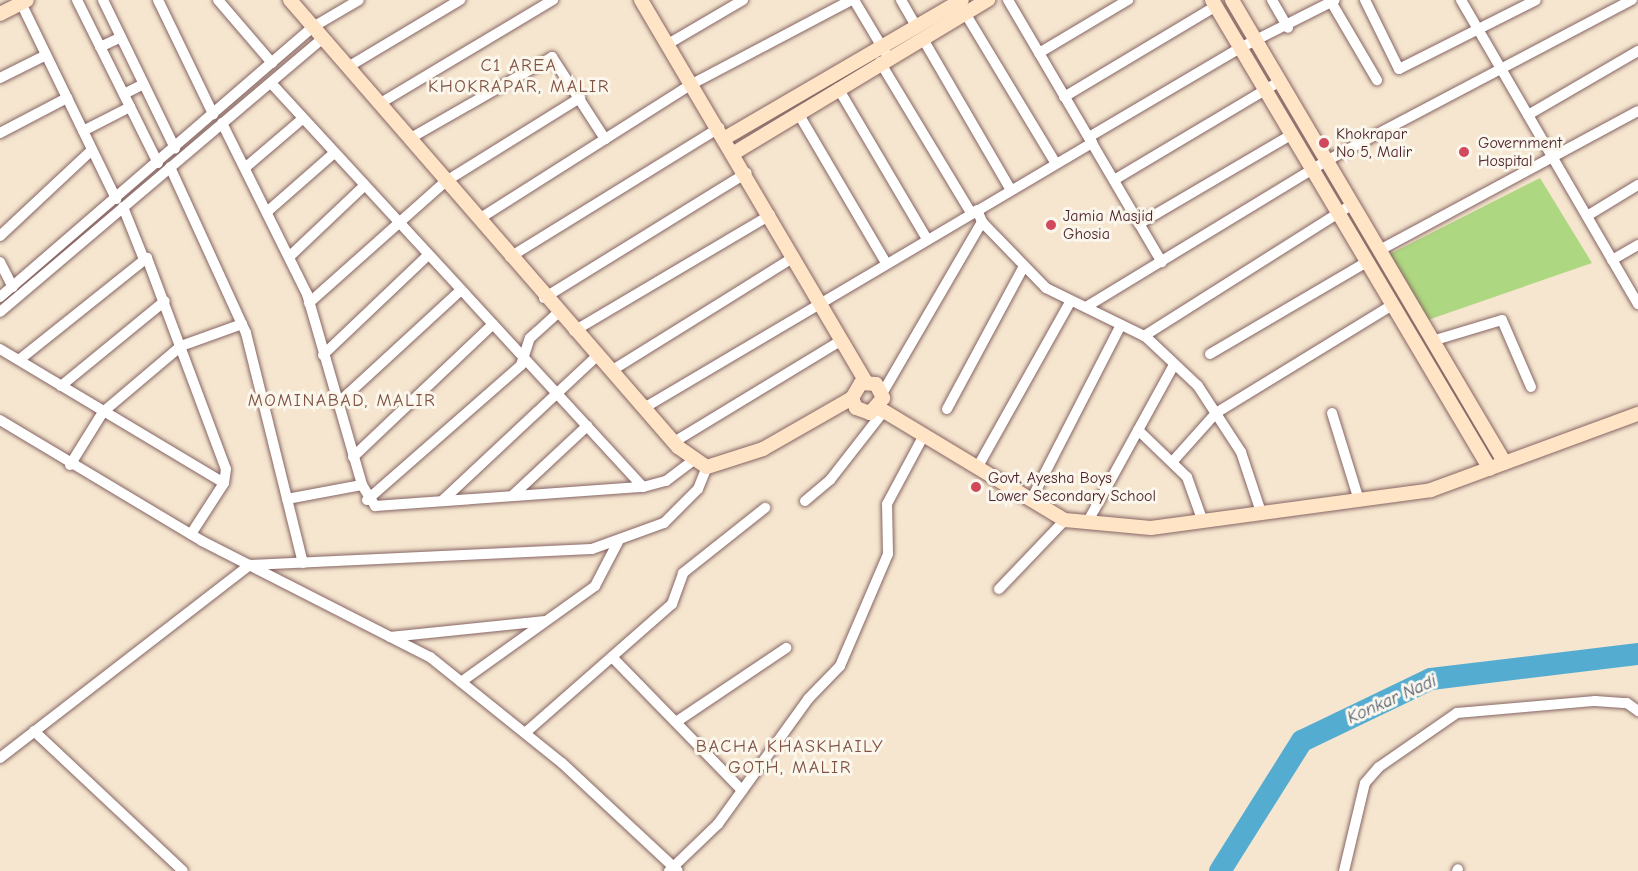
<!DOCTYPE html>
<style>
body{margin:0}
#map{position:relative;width:1638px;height:871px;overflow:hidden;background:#f6e6cf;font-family:"Comic Neue",sans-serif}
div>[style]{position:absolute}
.green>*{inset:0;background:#aed781}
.river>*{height:22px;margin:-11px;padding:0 11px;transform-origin:11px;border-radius:11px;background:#54add1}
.roads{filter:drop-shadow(0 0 2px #866564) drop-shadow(0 0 2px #866564)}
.street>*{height:10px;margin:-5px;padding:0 5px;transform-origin:5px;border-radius:5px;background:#fff}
.secondary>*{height:14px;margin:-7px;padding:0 7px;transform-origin:7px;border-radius:7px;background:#ffe4c6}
.dots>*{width:16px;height:16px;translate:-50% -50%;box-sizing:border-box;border:3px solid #fbf7ec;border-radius:50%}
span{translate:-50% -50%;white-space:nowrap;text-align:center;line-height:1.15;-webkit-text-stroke:6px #fbf7ec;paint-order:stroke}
.poi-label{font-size:16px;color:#4a1f2b}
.left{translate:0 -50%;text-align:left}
.neighbourhood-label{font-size:18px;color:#805244;letter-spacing:1.5px}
.water-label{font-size:18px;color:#4e586d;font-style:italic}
</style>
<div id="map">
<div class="green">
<div style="clip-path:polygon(1540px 178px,1592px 263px,1425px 321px,1386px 256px)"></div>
</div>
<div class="river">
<div style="left:1220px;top:871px;width:154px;rotate:-57.8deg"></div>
<div style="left:1302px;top:741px;width:143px;rotate:-25.7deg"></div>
<div style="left:1431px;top:679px;width:209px;rotate:-6.9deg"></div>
</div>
<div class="roads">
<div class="street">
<div style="left:77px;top:0;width:182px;rotate:63.6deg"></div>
<div style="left:103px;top:0;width:165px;rotate:64.1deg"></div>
<div style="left:158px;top:0;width:127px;rotate:64.2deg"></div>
<div style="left:218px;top:0;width:83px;rotate:49.4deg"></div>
<div style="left:854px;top:0;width:61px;rotate:59.2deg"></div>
<div style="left:901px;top:0;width:30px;rotate:60deg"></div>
<div style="left:1008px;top:0;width:304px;rotate:59.6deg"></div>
<div style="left:1272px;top:0;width:32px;rotate:60deg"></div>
<div style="left:1330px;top:0;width:93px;rotate:59.6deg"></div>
<div style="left:1365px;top:0;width:77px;rotate:63.8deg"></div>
<div style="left:1399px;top:69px;width:153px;rotate:-26.7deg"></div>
<div style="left:1461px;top:0;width:352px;rotate:59.8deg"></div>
<div style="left:21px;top:3px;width:218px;rotate:64.1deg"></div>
<div style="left:965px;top:13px;width:176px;rotate:58.9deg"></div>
<div style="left:923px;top:39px;width:175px;rotate:59.8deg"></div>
<div style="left:668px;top:44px;width:87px;rotate:-30.4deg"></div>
<div style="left:100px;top:47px;width:23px;rotate:-25deg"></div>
<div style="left:1039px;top:53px;width:104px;rotate:-30.8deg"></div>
<div style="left:880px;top:62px;width:176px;rotate:58.9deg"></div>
<div style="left:348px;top:67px;width:131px;rotate:-30.9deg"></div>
<div style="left:0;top:78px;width:51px;rotate:-26.6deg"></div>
<div style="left:271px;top:83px;width:549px;rotate:47.36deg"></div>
<div style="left:838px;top:88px;width:175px;rotate:59.5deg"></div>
<div style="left:124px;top:94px;width:22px;rotate:-27deg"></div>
<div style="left:1064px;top:97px;width:177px;rotate:-30.9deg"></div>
<div style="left:379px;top:104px;width:203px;rotate:-30.9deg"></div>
<div style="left:798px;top:113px;width:174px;rotate:59.6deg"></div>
<div style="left:1528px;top:115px;width:127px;rotate:-30.2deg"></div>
<div style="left:222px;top:123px;width:191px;rotate:63.6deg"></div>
<div style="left:307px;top:294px;width:199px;rotate:73.9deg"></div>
<div style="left:362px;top:485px;width:25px;rotate:58deg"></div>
<div style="left:375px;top:506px;width:269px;rotate:-4.1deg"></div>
<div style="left:643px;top:487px;width:24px;rotate:-15deg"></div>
<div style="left:666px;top:481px;width:36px;rotate:-37deg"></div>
<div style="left:83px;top:131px;width:53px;rotate:-27.1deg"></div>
<div style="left:0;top:133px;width:76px;rotate:-27.6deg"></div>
<div style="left:1089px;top:137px;width:175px;rotate:-30.5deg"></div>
<div style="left:1240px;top:48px;width:106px;rotate:-26.8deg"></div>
<div style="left:409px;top:139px;width:165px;rotate:-29.8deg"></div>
<div style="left:552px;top:57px;width:98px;rotate:57.1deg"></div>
<div style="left:170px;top:167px;width:183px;rotate:65.4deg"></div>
<div style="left:246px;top:333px;width:237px;rotate:76.1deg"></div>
<div style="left:246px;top:167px;width:72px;rotate:-40.5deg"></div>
<div style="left:1114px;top:180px;width:193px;rotate:-30.8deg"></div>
<div style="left:123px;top:207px;width:54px;rotate:68.2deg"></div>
<div style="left:977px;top:210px;width:13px;rotate:67deg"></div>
<div style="left:982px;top:222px;width:92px;rotate:45.9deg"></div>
<div style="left:1046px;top:288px;width:111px;rotate:26.1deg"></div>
<div style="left:1146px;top:337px;width:71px;rotate:43.3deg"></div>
<div style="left:1198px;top:386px;width:79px;rotate:56.9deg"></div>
<div style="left:1241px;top:452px;width:63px;rotate:71.6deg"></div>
<div style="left:268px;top:211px;width:86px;rotate:-41.2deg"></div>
<div style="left:1587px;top:216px;width:60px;rotate:-31.3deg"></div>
<div style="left:479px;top:219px;width:252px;rotate:-32.4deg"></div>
<div style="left:692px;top:84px;width:180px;rotate:-27.8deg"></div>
<div style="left:1139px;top:224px;width:176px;rotate:-30.4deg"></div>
<div style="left:0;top:236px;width:126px;rotate:-43.1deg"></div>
<div style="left:1378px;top:251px;width:295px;rotate:-28.3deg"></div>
<div style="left:289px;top:257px;width:103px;rotate:-43.4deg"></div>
<div style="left:510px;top:257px;width:246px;rotate:-31.7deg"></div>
<div style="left:1612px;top:260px;width:30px;rotate:-30deg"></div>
<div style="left:0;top:262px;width:28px;rotate:63deg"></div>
<div style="left:0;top:297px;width:413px;rotate:-40.8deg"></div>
<div style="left:313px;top:27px;width:53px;rotate:-30.4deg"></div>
<div style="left:544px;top:298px;width:238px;rotate:-31.7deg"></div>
<div style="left:309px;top:303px;width:183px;rotate:-41.7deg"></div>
<div style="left:446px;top:181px;width:158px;rotate:-31.8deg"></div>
<div style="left:1086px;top:307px;width:281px;rotate:-31.3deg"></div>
<div style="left:1326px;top:161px;width:346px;rotate:-27.8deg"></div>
<div style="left:0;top:312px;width:424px;rotate:-40.3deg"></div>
<div style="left:574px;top:331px;width:228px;rotate:-30.6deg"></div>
<div style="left:1144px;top:336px;width:245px;rotate:-32.3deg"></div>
<div style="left:1432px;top:341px;width:73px;rotate:-16.7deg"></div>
<div style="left:1502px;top:320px;width:73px;rotate:66.6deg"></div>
<div style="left:0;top:349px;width:261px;rotate:30.9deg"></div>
<div style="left:1210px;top:354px;width:182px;rotate:-30.4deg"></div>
<div style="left:323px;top:355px;width:145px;rotate:-43.6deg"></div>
<div style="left:19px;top:360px;width:164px;rotate:-38.6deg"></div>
<div style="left:147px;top:258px;width:225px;rotate:69.5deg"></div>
<div style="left:226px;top:469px;width:14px;rotate:98deg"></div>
<div style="left:224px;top:483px;width:61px;rotate:122.9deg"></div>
<div style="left:611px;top:371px;width:216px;rotate:-31.9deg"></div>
<div style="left:61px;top:386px;width:134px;rotate:-39.3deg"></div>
<div style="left:883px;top:392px;width:197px;rotate:-59.8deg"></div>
<div style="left:337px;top:404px;width:168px;rotate:-42.6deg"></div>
<div style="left:644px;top:408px;width:521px;rotate:-30.61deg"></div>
<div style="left:947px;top:409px;width:162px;rotate:-61.7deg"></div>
<div style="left:1332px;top:413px;width:91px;rotate:72.8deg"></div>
<div style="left:0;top:420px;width:235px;rotate:30.9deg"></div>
<div style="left:202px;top:541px;width:256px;rotate:27deg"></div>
<div style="left:430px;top:657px;width:169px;rotate:38.8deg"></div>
<div style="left:562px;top:763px;width:158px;rotate:43deg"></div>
<div style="left:1138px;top:430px;width:68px;rotate:43.8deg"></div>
<div style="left:1187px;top:477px;width:48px;rotate:70.4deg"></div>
<div style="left:674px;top:442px;width:197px;rotate:-31.3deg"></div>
<div style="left:353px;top:457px;width:193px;rotate:-43.5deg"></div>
<div style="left:1174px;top:460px;width:63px;rotate:-48.2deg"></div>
<div style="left:1216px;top:413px;width:206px;rotate:-31.5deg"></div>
<div style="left:70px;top:465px;width:62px;rotate:-58.1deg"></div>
<div style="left:103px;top:412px;width:102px;rotate:-40.2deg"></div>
<div style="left:181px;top:346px;width:65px;rotate:-19.8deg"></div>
<div style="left:977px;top:468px;width:190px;rotate:-60.7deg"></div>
<div style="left:512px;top:496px;width:103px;rotate:-43deg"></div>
<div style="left:287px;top:499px;width:76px;rotate:-10.6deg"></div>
<div style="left:367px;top:500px;width:205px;rotate:-41.2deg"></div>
<div style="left:521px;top:365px;width:28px;rotate:-72deg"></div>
<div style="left:530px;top:338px;width:38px;rotate:-42deg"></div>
<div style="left:443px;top:500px;width:211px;rotate:-43.1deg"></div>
<div style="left:1031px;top:500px;width:197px;rotate:-62.8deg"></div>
<div style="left:805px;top:501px;width:33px;rotate:-40deg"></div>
<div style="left:830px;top:480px;width:88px;rotate:-52deg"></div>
<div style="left:1087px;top:523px;width:180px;rotate:-61.2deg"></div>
<div style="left:999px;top:589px;width:95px;rotate:-46.3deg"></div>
<div style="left:390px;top:637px;width:156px;rotate:-5.9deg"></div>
<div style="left:613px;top:658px;width:185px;rotate:45.7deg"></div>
<div style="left:461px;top:682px;width:165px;rotate:-35.6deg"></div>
<div style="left:595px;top:586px;width:50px;rotate:-62.4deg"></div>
<div style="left:676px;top:722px;width:133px;rotate:-33.9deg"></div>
<div style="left:34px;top:731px;width:204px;rotate:43.2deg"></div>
<div style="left:525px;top:733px;width:196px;rotate:-41.3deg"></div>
<div style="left:672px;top:604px;width:33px;rotate:-70deg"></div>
<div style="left:683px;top:573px;width:105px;rotate:-38.4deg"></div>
<div style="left:0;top:758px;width:316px;rotate:-37.7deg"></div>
<div style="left:250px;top:565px;width:342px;rotate:-2.7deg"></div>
<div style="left:592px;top:549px;width:77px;rotate:-19.9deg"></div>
<div style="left:664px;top:523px;width:48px;rotate:-45deg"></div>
<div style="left:698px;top:489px;width:24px;rotate:-68deg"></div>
<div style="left:669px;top:871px;width:68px;rotate:-43.8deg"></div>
<div style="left:718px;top:824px;width:154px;rotate:-54.2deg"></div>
<div style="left:808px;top:699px;width:46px;rotate:-45.9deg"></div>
<div style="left:840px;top:666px;width:122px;rotate:-66.8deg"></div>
<div style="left:888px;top:554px;width:50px;rotate:-91.1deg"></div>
<div style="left:887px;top:504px;width:78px;rotate:-61.8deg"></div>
<div style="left:1344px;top:871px;width:90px;rotate:-76.6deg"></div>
<div style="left:1365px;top:783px;width:21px;rotate:-49deg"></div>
<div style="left:1379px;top:767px;width:95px;rotate:-34.7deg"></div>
<div style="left:1457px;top:713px;width:139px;rotate:-5deg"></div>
<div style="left:1595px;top:701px;width:32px;rotate:4deg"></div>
<div style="left:1627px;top:703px;width:14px;rotate:36deg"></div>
<div style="left:1457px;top:871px;width:2px;rotate:-63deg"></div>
</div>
<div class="secondary">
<div style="left:290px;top:0;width:592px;rotate:49.04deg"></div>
<div style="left:678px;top:447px;width:35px;rotate:35deg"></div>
<div style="left:707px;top:467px;width:59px;rotate:-17.8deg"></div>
<div style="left:763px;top:449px;width:103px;rotate:-29.8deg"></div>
<div style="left:852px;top:398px;width:17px;rotate:-59deg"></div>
<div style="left:861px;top:383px;width:15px;rotate:4deg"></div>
<div style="left:876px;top:384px;width:16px;rotate:63deg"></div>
<div style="left:883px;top:398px;width:20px;rotate:131deg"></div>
<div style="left:870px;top:413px;width:15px;rotate:-160deg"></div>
<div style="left:856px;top:408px;width:11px;rotate:-112deg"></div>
<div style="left:641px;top:0;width:443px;rotate:59.5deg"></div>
<div style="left:1212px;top:0;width:545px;rotate:59.34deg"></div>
<div style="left:1232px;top:0;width:537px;rotate:59.48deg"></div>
<div style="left:0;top:14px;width:30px;rotate:-27deg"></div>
<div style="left:725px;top:138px;width:274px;rotate:-30.2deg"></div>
<div style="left:734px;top:153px;width:297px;rotate:-31.1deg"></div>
<div style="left:879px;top:408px;width:217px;rotate:31.1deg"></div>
<div style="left:1065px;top:520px;width:86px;rotate:5.3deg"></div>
<div style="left:1151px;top:528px;width:283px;rotate:-7.7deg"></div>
<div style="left:1431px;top:490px;width:221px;rotate:-20.2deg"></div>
</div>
</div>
<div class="dots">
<div style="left:1324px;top:143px;background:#d1495b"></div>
<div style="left:1464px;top:152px;background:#d1495b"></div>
<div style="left:1051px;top:225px;background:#d1495b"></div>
<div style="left:976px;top:487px;background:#d1495b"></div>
</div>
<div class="poi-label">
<span class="left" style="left:1336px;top:143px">Khokrapar<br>No 5, Malir</span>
<span class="left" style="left:1478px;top:152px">Government<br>Hospital</span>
<span class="left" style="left:1063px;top:225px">Jamia Masjid<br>Ghosia</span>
<span class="left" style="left:988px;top:487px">Govt. Ayesha Boys<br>Lower Secondary School</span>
</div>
<div class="neighbourhood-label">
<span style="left:519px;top:77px">C1 AREA<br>KHOKRAPAR, MALIR</span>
<span style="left:342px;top:401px">MOMINABAD, MALIR</span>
<span style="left:790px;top:758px">BACHA KHASKHAILY<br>GOTH, MALIR</span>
</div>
<div class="water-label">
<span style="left:1392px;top:700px;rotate:-24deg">Konkar Nadi</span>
</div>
</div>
